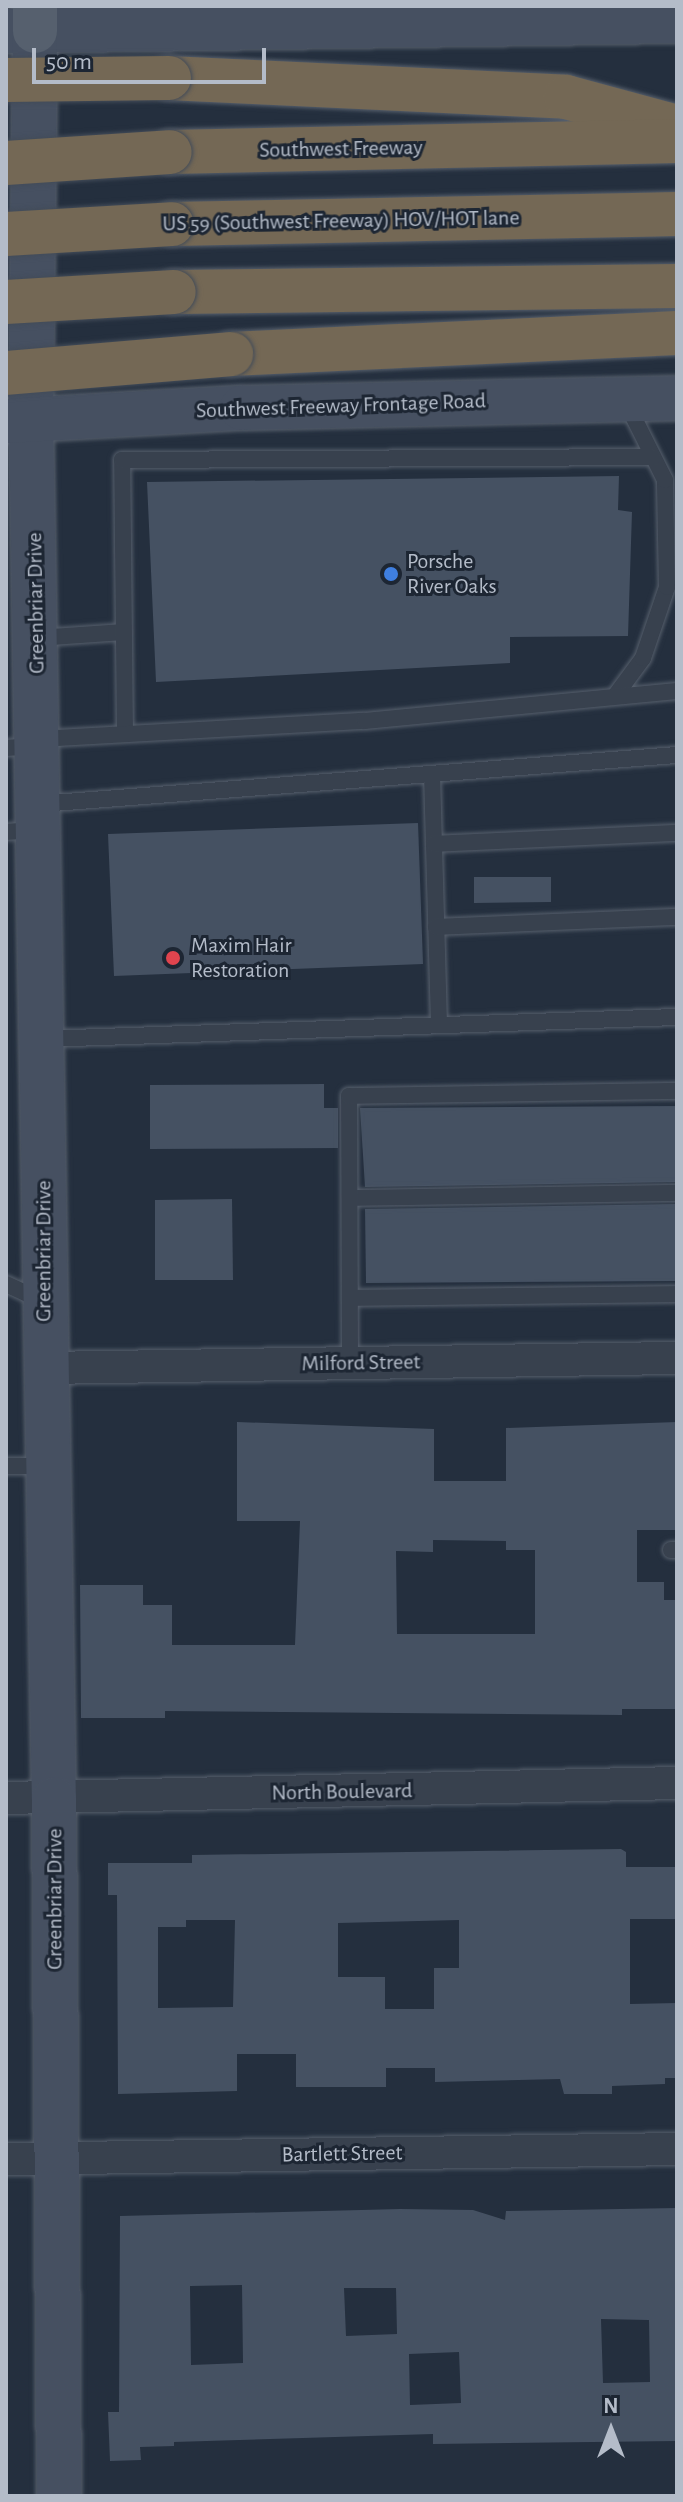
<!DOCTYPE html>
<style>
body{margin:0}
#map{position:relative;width:683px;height:2502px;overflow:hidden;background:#242f3e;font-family:"Alegreya Sans",sans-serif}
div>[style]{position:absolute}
.building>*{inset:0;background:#455162}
.roads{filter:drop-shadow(0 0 2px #565f6c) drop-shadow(0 0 2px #565f6c)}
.lane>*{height:16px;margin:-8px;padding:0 8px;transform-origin:8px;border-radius:8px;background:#38414e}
.street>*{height:32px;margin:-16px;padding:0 16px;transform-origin:16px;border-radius:16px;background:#38414e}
.secondary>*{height:44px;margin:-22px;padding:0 22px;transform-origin:22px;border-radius:22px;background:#465061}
.primary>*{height:44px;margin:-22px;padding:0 22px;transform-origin:22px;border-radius:22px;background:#56606e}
.highway>*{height:44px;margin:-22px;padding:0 22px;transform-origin:22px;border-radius:22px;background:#746855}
.bridges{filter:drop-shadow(0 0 2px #434c59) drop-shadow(0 0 2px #434c59)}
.highway-bridge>*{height:44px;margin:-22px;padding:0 22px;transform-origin:22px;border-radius:22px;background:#746855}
.dots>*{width:22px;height:22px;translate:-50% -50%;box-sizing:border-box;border:4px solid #1d2633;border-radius:50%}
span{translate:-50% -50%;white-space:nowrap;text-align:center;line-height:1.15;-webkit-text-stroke:6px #1d2633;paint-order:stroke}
.street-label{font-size:22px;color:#b4bcc9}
.poi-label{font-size:22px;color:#b4bcc9}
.left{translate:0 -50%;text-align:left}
.frame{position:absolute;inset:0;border:8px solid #b4bcc9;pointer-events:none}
.north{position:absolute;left:571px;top:2390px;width:80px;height:80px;-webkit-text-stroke:6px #1d2633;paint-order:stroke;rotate:0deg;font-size:22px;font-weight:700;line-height:32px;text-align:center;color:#b4bcc9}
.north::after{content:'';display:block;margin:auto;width:28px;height:36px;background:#b4bcc9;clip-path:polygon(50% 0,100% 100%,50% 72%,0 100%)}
.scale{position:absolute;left:32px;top:48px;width:234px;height:36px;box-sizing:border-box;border:4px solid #b4bcc9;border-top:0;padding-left:10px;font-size:24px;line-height:28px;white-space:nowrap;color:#b4bcc9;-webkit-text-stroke:6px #1d2633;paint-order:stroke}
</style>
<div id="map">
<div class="building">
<div style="clip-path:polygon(619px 476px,618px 510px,632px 512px,628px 636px,510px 637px,510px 663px,156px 682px,147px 482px)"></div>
<div style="clip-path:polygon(418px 823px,423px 964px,114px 976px,108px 834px)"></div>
<div style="clip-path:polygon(474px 877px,551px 877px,551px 902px,474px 903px)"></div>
<div style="clip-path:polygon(324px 1084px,324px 1108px,338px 1108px,338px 1148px,150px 1149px,150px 1085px)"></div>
<div style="clip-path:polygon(677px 1106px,677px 1182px,365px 1187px,360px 1108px)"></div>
<div style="clip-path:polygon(232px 1199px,233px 1280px,155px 1280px,155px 1200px)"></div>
<div style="clip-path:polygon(677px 1204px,677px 1281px,366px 1283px,365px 1209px)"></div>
<div style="clip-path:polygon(evenodd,237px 1422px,434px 1429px,434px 1481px,506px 1481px,506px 1428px,677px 1422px,677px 1530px,637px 1530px,637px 1582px,664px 1582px,664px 1600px,677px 1600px,677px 1709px,622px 1709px,622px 1715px,165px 1711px,165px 1718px,81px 1718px,80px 1585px,143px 1585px,143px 1605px,172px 1605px,172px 1645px,295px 1645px,300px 1521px,237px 1521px,237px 1422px,433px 1540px,506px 1541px,506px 1550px,535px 1550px,535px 1634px,397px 1634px,396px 1551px,433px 1552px,433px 1540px)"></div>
<div style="clip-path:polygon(evenodd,621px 1849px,626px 1852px,626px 1867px,677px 1867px,677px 1919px,630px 1919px,630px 2004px,677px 2003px,677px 2078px,665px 2078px,665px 2084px,612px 2086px,612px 2094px,564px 2094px,560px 2079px,435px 2082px,435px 2068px,386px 2068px,386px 2087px,296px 2087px,296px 2054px,237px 2054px,237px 2091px,118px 2094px,117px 1895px,108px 1895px,108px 1863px,192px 1863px,192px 1855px,621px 1849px,186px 1920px,235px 1920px,233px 2007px,158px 2008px,158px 1927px,186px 1927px,186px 1920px,621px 1849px,459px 1920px,459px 1968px,434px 1968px,434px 2009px,385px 2009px,385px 1977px,338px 1977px,338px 1923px,459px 1920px)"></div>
<div style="clip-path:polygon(evenodd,677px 2208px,677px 2441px,433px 2444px,433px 2434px,174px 2442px,174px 2446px,140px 2447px,141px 2460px,110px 2461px,108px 2412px,119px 2412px,120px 2216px,400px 2209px,473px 2210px,505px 2220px,506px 2211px,677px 2208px,242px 2285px,243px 2363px,191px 2365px,190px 2286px,242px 2285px,677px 2208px,344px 2288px,396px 2288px,397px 2334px,346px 2336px,344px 2288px,677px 2208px,601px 2319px,649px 2320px,650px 2382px,603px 2383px,601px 2319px,677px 2208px,459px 2352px,461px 2403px,410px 2405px,409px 2354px,459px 2352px)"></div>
</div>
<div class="roads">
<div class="lane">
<div style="left:38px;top:638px;width:85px;rotate:-4deg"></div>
<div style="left:615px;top:696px;width:47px;rotate:-53.6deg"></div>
<div style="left:643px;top:658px;width:75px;rotate:-71.3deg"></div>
<div style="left:667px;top:587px;width:107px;rotate:-91.1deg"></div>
<div style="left:665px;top:480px;width:85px;rotate:-116.6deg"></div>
<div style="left:125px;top:734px;width:274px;rotate:-90.6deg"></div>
<div style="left:122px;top:460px;width:531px;rotate:-0.32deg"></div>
<div style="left:39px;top:739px;width:326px;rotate:-3.2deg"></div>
<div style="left:365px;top:721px;width:313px;rotate:-5.5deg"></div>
<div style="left:6px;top:748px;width:28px;rotate:-4deg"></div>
<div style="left:432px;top:774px;width:251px;rotate:88.4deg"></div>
<div style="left:40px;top:804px;width:639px;rotate:-4.4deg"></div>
<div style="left:6px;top:832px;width:28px;rotate:-4deg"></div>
<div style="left:434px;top:844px;width:243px;rotate:-2.6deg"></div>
<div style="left:436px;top:927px;width:241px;rotate:-2.4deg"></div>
<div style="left:43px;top:1039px;width:634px;rotate:-1.99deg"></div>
<div style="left:350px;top:1198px;width:327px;rotate:-0.9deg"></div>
<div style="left:6px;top:1284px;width:38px;rotate:25deg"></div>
<div style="left:350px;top:1298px;width:327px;rotate:-0.7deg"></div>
<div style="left:350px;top:1363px;width:267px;rotate:-90.2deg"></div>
<div style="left:349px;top:1096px;width:328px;rotate:-0.9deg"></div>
<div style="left:6px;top:1466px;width:41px"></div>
<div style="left:671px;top:1550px;width:6px"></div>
</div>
<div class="street">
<div style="left:44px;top:1368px;width:633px;rotate:-0.91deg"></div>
<div style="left:6px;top:1798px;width:671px;rotate:-1.28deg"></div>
<div style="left:6px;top:2159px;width:671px;rotate:-0.85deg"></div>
</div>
<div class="secondary">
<div style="left:7px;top:31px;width:670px;rotate:-0.86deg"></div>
<div style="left:35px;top:31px;width:388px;rotate:90.6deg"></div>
<div style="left:31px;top:419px;width:1380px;rotate:89.05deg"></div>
<div style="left:54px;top:1799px;width:697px;rotate:89.59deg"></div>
<div style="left:6px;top:421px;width:236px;rotate:-3.2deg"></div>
<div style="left:242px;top:408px;width:435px;rotate:-1.3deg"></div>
</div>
<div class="primary">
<div style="left:35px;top:6px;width:25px;rotate:90deg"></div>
</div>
<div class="highway">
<div style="left:169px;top:78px;width:397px;rotate:2.7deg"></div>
<div style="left:566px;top:97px;width:115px;rotate:15.1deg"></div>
<div style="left:170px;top:152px;width:507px;rotate:-1.24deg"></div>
<div style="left:172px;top:224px;width:505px;rotate:-1.13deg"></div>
<div style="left:174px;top:292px;width:503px;rotate:-0.68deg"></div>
<div style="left:231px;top:354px;width:446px;rotate:-2.7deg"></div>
</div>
</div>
<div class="bridges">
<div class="highway-bridge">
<div style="left:6px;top:80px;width:163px;rotate:-0.7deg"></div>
<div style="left:6px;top:163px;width:164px;rotate:-3.8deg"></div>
<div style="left:6px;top:234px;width:166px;rotate:-3.4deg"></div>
<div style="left:6px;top:302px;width:168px;rotate:-3.4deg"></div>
<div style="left:6px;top:373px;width:226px;rotate:-4.8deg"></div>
</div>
</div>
<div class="dots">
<div style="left:391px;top:574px;background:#3f7fe0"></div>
<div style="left:173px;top:958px;background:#e0444e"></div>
</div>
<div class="street-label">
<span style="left:341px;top:149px;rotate:-1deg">Southwest Freeway</span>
<span style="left:341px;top:221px;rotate:-1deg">US 59 (Southwest Freeway) HOV/HOT lane</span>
<span style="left:341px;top:406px;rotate:-2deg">Southwest Freeway Frontage Road</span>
<span style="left:36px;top:603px;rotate:-91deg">Greenbriar Drive</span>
<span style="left:44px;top:1251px;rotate:-90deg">Greenbriar Drive</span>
<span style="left:361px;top:1363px;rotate:-1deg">Milford Street</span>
<span style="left:342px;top:1792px;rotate:-1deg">North Boulevard</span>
<span style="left:55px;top:1899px;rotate:-90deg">Greenbriar Drive</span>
<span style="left:342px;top:2154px;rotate:-1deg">Bartlett Street</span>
</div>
<div class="poi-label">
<span class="left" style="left:407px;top:574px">Porsche<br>River Oaks</span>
<span class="left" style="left:191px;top:958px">Maxim Hair<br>Restoration</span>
</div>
<div class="frame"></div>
<div class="north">N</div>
<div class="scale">50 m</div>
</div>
